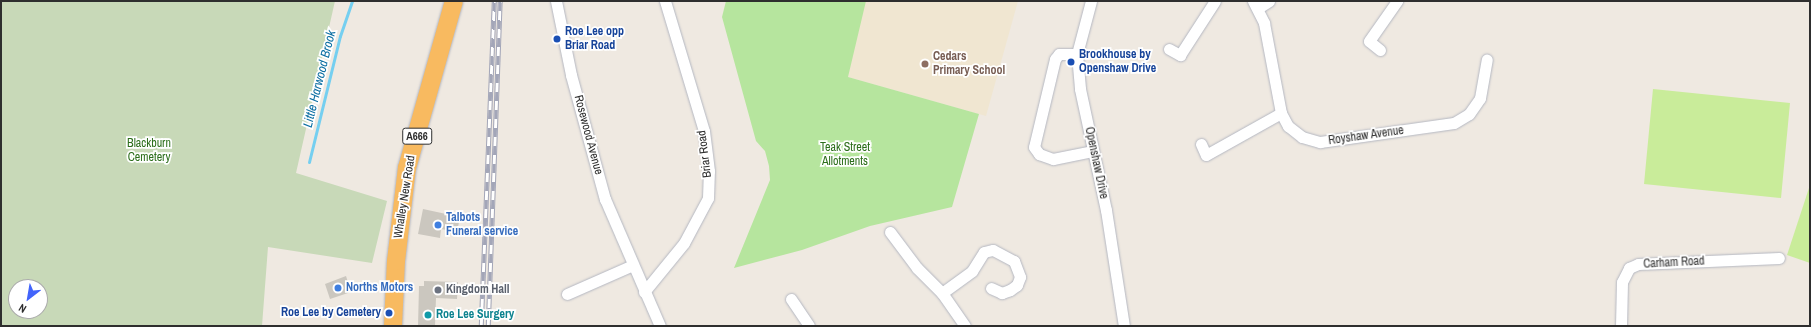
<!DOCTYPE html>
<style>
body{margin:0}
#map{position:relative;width:1811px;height:327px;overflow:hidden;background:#efe9e1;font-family:"Archivo Narrow",sans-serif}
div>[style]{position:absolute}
.education>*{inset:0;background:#f0e6d1}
.green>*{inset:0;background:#b6e59e}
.cemetery>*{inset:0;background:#c8d9b8}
.pitch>*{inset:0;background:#c9ec9a}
.stream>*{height:3px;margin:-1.5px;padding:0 1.5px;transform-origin:1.5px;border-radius:1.5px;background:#75cff0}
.building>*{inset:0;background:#cbc7bf}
.roads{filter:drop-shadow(0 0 1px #b4b7c1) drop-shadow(0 0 1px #b4b7c1)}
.minor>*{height:11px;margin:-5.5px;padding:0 5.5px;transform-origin:5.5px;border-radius:5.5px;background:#fff}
.trunk>*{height:18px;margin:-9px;padding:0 9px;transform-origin:9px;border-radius:9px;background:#f8ba60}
.rail>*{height:4.5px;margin-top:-2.25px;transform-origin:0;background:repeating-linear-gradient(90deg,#fff 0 9px,#a3a6b8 0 18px);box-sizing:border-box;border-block:1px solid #a3a6b8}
.dots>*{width:11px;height:11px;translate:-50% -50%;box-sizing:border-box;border:2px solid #fff;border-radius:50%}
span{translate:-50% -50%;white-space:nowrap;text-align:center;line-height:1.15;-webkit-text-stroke:3.5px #fff;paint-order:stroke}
.shield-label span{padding:1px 3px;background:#fff;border:1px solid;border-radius:3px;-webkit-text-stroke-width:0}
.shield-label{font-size:11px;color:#2e2e2e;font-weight:700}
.transit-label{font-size:12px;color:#164399;font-weight:700}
.left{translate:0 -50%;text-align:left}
.right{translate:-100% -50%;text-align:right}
.education-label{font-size:12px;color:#785e54;font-weight:700}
.street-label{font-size:12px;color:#2e2e2e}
.park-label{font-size:12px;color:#2c6e1b}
.shop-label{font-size:12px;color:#366cbe;font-weight:700}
.worship-label{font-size:12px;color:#5b616d;font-weight:700}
.culture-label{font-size:12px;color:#0d838f;font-weight:700}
.water-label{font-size:13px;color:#0d6fa3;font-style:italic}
.frame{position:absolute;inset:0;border:2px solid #2e2e2e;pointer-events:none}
.north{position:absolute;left:8px;top:279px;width:40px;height:40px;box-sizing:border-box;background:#fff;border:1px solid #ababab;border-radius:50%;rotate:211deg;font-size:11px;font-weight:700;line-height:16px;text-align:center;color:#2e2e2e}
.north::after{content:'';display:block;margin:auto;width:14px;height:18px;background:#4264fb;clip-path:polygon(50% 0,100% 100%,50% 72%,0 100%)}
</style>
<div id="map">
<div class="education">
<div style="clip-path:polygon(864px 1px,1018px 1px,986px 116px,848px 77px,850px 51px)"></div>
</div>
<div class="green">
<div style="clip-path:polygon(726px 1px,866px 1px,848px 77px,979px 114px,952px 207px,870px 226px,802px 250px,734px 268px,770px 180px,769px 166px,765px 151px,756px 141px,722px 17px)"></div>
</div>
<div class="cemetery">
<div style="clip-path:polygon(evenodd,1px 1px,335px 1px,296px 173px,387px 201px,372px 263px,268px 247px,262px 326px,1px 326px,1px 1px,16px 287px,40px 287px,40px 311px,16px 311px,16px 287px)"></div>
</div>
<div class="pitch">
<div style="clip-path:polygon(1653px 89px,1790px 103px,1781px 198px,1644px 184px)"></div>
<div style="clip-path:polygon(1810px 185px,1810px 263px,1787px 255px)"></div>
</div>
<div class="stream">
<div style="left:309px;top:162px;width:130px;rotate:-76.2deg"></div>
<div style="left:340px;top:36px;width:37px;rotate:-71deg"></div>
</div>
<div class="building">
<div style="clip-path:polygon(423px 209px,460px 217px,457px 232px,441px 229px,440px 238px,418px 234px)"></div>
<div style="clip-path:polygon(346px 276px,351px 292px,330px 299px,325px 284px)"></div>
<div style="clip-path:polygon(424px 281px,458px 282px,457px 299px,436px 298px,435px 326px,418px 326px,419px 286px,424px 286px)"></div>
</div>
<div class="roads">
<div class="minor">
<div style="left:556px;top:1px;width:76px;rotate:78.5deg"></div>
<div style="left:571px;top:75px;width:129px;rotate:74.7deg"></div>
<div style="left:605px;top:199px;width:138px;rotate:66.6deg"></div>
<div style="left:1091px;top:1px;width:55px;rotate:104.8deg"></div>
<div style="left:1077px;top:54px;width:35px;rotate:85deg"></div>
<div style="left:1080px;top:89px;width:124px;rotate:77.9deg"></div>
<div style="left:1106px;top:210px;width:117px;rotate:81.2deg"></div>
<div style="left:1253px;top:1px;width:25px;rotate:63deg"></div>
<div style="left:1264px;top:23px;width:92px;rotate:79.3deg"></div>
<div style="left:1281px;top:113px;width:15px;rotate:62deg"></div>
<div style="left:1288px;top:126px;width:18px;rotate:38deg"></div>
<div style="left:1302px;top:137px;width:19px;rotate:16deg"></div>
<div style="left:1320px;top:142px;width:135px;rotate:-8.1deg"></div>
<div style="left:1454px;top:123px;width:17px;rotate:-31deg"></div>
<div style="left:1469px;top:114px;width:19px;rotate:-55deg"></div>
<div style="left:1480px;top:98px;width:39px;rotate:-80deg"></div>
<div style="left:1258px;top:8px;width:13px;rotate:-32deg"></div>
<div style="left:1169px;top:49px;width:13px;rotate:29deg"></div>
<div style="left:1180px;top:55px;width:64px;rotate:-57.1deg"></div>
<div style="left:1380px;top:50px;width:14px;rotate:-141deg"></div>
<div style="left:1369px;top:41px;width:49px;rotate:-55deg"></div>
<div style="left:1077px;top:54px;width:18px;rotate:180deg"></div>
<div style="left:1059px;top:54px;width:6px;rotate:129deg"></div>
<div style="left:1055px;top:59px;width:90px;rotate:103.4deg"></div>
<div style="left:1034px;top:147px;width:9px;rotate:54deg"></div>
<div style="left:1039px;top:154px;width:15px;rotate:20deg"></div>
<div style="left:1053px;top:159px;width:41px;rotate:-11.3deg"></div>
<div style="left:1201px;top:144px;width:12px;rotate:66deg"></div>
<div style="left:1206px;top:155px;width:86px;rotate:-29.2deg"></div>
<div style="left:890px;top:232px;width:45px;rotate:53.1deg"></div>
<div style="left:917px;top:268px;width:35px;rotate:45deg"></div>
<div style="left:942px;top:293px;width:40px;rotate:55.1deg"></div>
<div style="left:644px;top:292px;width:63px;rotate:-50.8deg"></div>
<div style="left:684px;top:243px;width:51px;rotate:-61.9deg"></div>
<div style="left:708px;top:198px;width:27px;rotate:-88deg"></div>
<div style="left:709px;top:171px;width:40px;rotate:-97.1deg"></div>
<div style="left:704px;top:131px;width:136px;rotate:-106.7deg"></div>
<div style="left:942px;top:293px;width:37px;rotate:-36deg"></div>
<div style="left:972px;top:271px;width:22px;rotate:-58deg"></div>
<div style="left:984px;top:252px;width:9px;rotate:-13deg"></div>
<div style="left:993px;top:250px;width:24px;rotate:28deg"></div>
<div style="left:1014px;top:261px;width:17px;rotate:69deg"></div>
<div style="left:1020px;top:277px;width:9px;rotate:111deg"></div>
<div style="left:1017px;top:285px;width:9px;rotate:144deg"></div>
<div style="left:1010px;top:290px;width:9px;rotate:159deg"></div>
<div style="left:1002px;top:293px;width:12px;rotate:-156deg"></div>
<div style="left:567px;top:294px;width:72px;rotate:-23.7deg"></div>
<div style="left:791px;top:299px;width:32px;rotate:56deg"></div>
<div style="left:1621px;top:326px;width:44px;rotate:-88.7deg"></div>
<div style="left:1622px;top:282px;width:16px;rotate:-63deg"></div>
<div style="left:1629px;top:268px;width:10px;rotate:-24deg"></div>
<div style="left:1638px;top:264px;width:141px;rotate:-2.4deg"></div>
</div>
<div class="trunk">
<div style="left:393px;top:326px;width:65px;rotate:-87.4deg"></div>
<div style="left:396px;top:261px;width:94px;rotate:-83.3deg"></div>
<div style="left:407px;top:168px;width:173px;rotate:-74.3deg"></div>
</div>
</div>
<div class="rail">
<div style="left:481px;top:326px;width:325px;rotate:-87.7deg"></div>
<div style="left:488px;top:326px;width:325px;rotate:-87.9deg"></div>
</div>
<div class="dots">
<div style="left:557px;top:39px;background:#1a4fb4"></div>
<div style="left:1071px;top:62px;background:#1a4fb4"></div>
<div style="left:925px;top:64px;background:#8d6e63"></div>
<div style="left:438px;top:225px;background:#3f7fe0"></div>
<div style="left:338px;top:288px;background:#3f7fe0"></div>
<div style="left:438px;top:290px;background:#6b7280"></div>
<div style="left:389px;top:313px;background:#1a4fb4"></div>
<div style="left:428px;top:315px;background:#0f9aa8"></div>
</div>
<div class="shield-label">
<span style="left:417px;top:136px">A666</span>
</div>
<div class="transit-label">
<span class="left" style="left:565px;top:39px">Roe Lee opp<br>Briar Road</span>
<span class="left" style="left:1079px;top:62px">Brookhouse by<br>Openshaw Drive</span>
<span class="right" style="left:381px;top:313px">Roe Lee by Cemetery</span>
</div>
<div class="education-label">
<span class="left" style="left:933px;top:64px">Cedars<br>Primary School</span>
</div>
<div class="street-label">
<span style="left:588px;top:135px;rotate:75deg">Rosewood Avenue</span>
<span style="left:1366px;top:136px;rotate:-8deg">Royshaw Avenue</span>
<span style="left:705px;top:154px;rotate:-97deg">Briar Road</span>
<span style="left:1096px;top:163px;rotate:78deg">Openshaw Drive</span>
<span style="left:405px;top:197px;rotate:-81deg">Whalley New Road</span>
<span style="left:1674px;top:263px;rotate:-3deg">Carham Road</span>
</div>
<div class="park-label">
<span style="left:149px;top:151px">Blackburn<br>Cemetery</span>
<span style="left:845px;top:155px">Teak Street<br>Allotments</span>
</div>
<div class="shop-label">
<span class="left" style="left:446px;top:225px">Talbots<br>Funeral service</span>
<span class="left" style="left:346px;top:288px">Norths Motors</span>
</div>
<div class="worship-label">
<span class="left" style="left:446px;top:290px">Kingdom Hall</span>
</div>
<div class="culture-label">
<span class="left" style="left:436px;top:315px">Roe Lee Surgery</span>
</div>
<div class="water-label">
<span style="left:320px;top:79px;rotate:-76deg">Little Harwood Brook</span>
</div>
<div class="frame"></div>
<div class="north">N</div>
</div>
